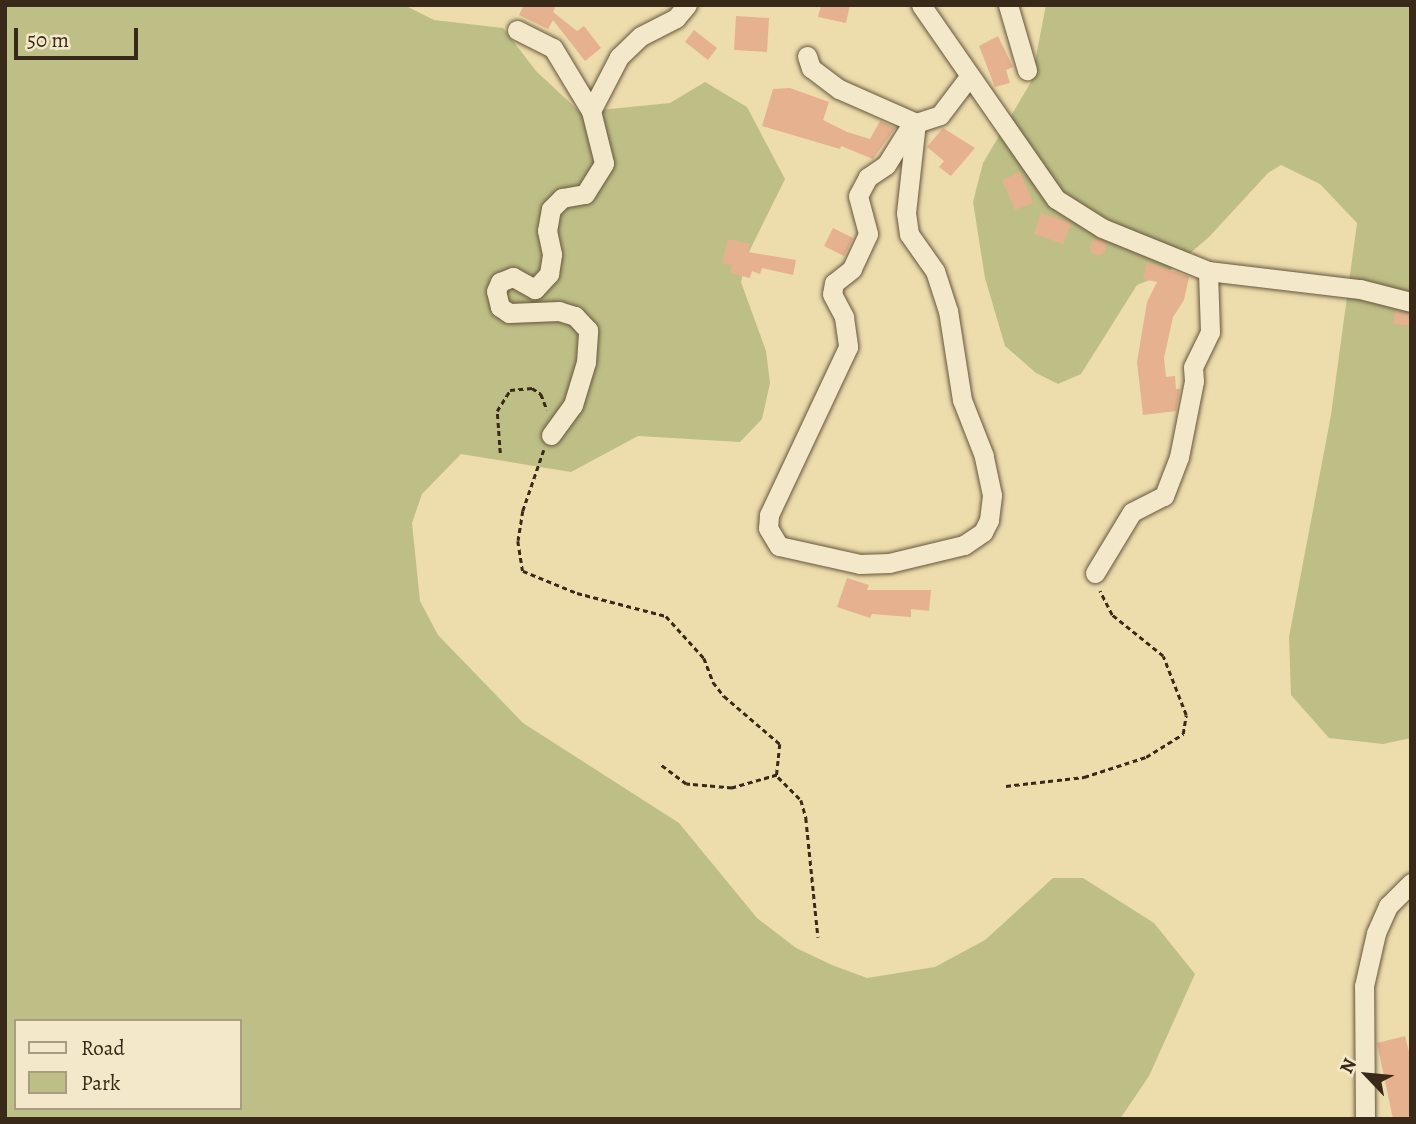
<!DOCTYPE html>
<style>
body{margin:0}
#map{position:relative;width:1416px;height:1124px;overflow:hidden;background:#eddcac;font-family:Alegreya,serif}
div>[style]{position:absolute}
.green>*{inset:0;background:#bebf86}
.building>*{inset:0;background:#e6b18f}
.round{border-radius:50%}
.path>*{height:2.5px;margin-top:-1.25px;transform-origin:0;background:repeating-linear-gradient(90deg,#392918 0 5px,transparent 0 8.5px)}
.roads{filter:drop-shadow(0 0 2px #66563d) drop-shadow(0 0 2px #66563d)}
.minor>*{height:19px;margin:-9.5px;padding:0 9.5px;transform-origin:9.5px;border-radius:9.5px;background:#f3e8c9}
span{translate:-50% -50%;white-space:nowrap;text-align:center;line-height:1.15;-webkit-text-stroke:6px #f3e8c9;paint-order:stroke}
.frame{position:absolute;inset:0;border:7px solid #392918;pointer-events:none}
.legend{position:absolute;left:14px;top:1019px;width:228px;height:91px;box-sizing:border-box;background:#f3e8c9;border:2px solid #a99c82;margin:0;padding:9px 12px;list-style:none;font-size:21px;color:#392918}
.legend li{display:flex;align-items:center;gap:14px;height:35px}
.legend b{width:35px;border:2px solid #a99c82}
.north{position:absolute;left:1332px;top:1040px;width:70px;height:70px;-webkit-text-stroke:5px #f3e8c9;paint-order:stroke;rotate:296deg;font-size:19px;font-weight:700;line-height:28px;text-align:center;color:#392918}
.north::after{content:'';display:block;margin:auto;width:24px;height:32px;background:#392918;clip-path:polygon(50% 0,100% 100%,50% 72%,0 100%)}
.scale{position:absolute;left:14px;top:28px;width:124px;height:32px;box-sizing:border-box;border:4px solid #392918;border-top:0;padding-left:9px;font-size:21px;line-height:24px;white-space:nowrap;color:#392918;-webkit-text-stroke:5px #f3e8c9;paint-order:stroke}
</style>
<div id="map">
<div class="green">
<div style="clip-path:polygon(evenodd,5px 5px,404px 5px,434px 20px,503px 28px,536px 71px,580px 112px,670px 103px,705px 82px,747px 107px,785px 179px,747px 256px,741px 282px,766px 351px,770px 383px,762px 419px,740px 442px,638px 436px,571px 472px,461px 454px,422px 494px,412px 523px,420px 601px,438px 635px,523px 723px,679px 823px,757px 918px,796px 948px,832px 965px,867px 978px,935px 967px,985px 940px,1053px 878px,1083px 878px,1154px 923px,1195px 974px,1149px 1076px,1120px 1119px,5px 1119px,5px 5px,16px 1021px,240px 1021px,240px 1108px,16px 1108px,16px 1021px)"></div>
<div style="clip-path:polygon(1046px 5px,1411px 5px,1411px 738px,1383px 744px,1329px 738px,1291px 695px,1289px 637px,1331px 415px,1357px 223px,1320px 184px,1281px 165px,1268px 173px,1209px 237px,1167px 273px,1137px 285px,1081px 374px,1058px 384px,1036px 373px,1005px 346px,985px 278px,973px 202px,983px 163px,1031px 82px)"></div>
</div>
<div class="building">
<div style="clip-path:polygon(524px 5px,556px 5px,553px 12px,577px 31px,584px 26px,601px 48px,585px 61px,553px 20px,548px 29px,519px 15px)"></div>
<div style="clip-path:polygon(821px 5px,850px 5px,846px 23px,818px 17px)"></div>
<div style="clip-path:polygon(736px 16px,769px 18px,767px 52px,734px 50px)"></div>
<div style="clip-path:polygon(694px 30px,717px 48px,708px 60px,685px 42px)"></div>
<div style="clip-path:polygon(998px 36px,1013px 67px,1006px 70px,1010px 83px,995px 87px,979px 46px)"></div>
<div style="clip-path:polygon(790px 88px,829px 102px,823px 120px,847px 132px,870px 139px,880px 121px,895px 128px,873px 159px,841px 146px,840px 149px,762px 126px,773px 89px)"></div>
<div style="clip-path:polygon(943px 128px,975px 148px,951px 176px,939px 167px,944px 161px,927px 147px)"></div>
<div style="clip-path:polygon(1020px 172px,1033px 203px,1015px 210px,1002px 180px)"></div>
<div style="clip-path:polygon(1041px 213px,1071px 223px,1063px 244px,1034px 234px)"></div>
<div style="clip-path:polygon(833px 228px,853px 238px,844px 256px,824px 246px)"></div>
<div style="clip-path:polygon(728px 239px,750px 244px,748px 252px,796px 260px,793px 275px,762px 268px,760px 274px,752px 271px,750px 278px,730px 273px,732px 265px,722px 263px)"></div>
<div class="round" style="left:1090px;top:239px;width:16px;height:16px"></div>
<div style="clip-path:polygon(1147px 262px,1189px 277px,1184px 300px,1173px 317px,1164px 358px,1166px 377px,1175px 376px,1176px 389px,1180px 389px,1176px 411px,1143px 415px,1137px 362px,1147px 302px,1157px 282px,1143px 279px)"></div>
<div style="clip-path:polygon(1395px 311px,1411px 314px,1411px 326px,1393px 324px)"></div>
<div style="clip-path:polygon(847px 578px,869px 585px,867px 590px,931px 590px,929px 611px,911px 609px,911px 617px,872px 614px,870px 618px,837px 607px)"></div>
<div style="clip-path:polygon(1405px 1036px,1411px 1060px,1411px 1119px,1393px 1119px,1377px 1043px)"></div>
</div>
<div class="path">
<div style="left:544px;top:450px;width:65px;rotate:109deg"></div>
<div style="left:523px;top:511px;width:30px;rotate:99deg"></div>
<div style="left:518px;top:541px;width:30px;rotate:81deg"></div>
<div style="left:523px;top:571px;width:58px;rotate:22.2deg"></div>
<div style="left:577px;top:593px;width:92px;rotate:14.5deg"></div>
<div style="left:666px;top:616px;width:57px;rotate:47.9deg"></div>
<div style="left:704px;top:658px;width:26px;rotate:69deg"></div>
<div style="left:713px;top:682px;width:18px;rotate:52deg"></div>
<div style="left:724px;top:696px;width:74px;rotate:40.6deg"></div>
<div style="left:780px;top:744px;width:31px;rotate:96deg"></div>
<div style="left:777px;top:775px;width:47px;rotate:163.9deg"></div>
<div style="left:732px;top:788px;width:46px;rotate:-175deg"></div>
<div style="left:686px;top:784px;width:34px;rotate:-143deg"></div>
<div style="left:500px;top:453px;width:42px;rotate:-94.1deg"></div>
<div style="left:497px;top:411px;width:25px;rotate:-58deg"></div>
<div style="left:510px;top:390px;width:22px;rotate:-5deg"></div>
<div style="left:532px;top:388px;width:11px;rotate:34deg"></div>
<div style="left:541px;top:394px;width:17px;rotate:69deg"></div>
<div style="left:778px;top:777px;width:33px;rotate:45deg"></div>
<div style="left:801px;top:800px;width:19px;rotate:74deg"></div>
<div style="left:806px;top:818px;width:120px;rotate:84.2deg"></div>
<div style="left:1006px;top:786px;width:79px;rotate:-6.6deg"></div>
<div style="left:1084px;top:777px;width:65px;rotate:-17.9deg"></div>
<div style="left:1146px;top:757px;width:44px;rotate:-31.9deg"></div>
<div style="left:1183px;top:734px;width:19px;rotate:-81deg"></div>
<div style="left:1186px;top:715px;width:63px;rotate:-111.3deg"></div>
<div style="left:1163px;top:656px;width:65px;rotate:-141.2deg"></div>
<div style="left:1112px;top:615px;width:27px;rotate:-117deg"></div>
</div>
<div class="roads">
<div class="minor">
<div style="left:921px;top:5px;width:236px;rotate:55.2deg"></div>
<div style="left:1056px;top:199px;width:54px;rotate:32.2deg"></div>
<div style="left:1102px;top:228px;width:114px;rotate:22.1deg"></div>
<div style="left:1208px;top:271px;width:153px;rotate:6.8deg"></div>
<div style="left:1360px;top:289px;width:53px;rotate:14.3deg"></div>
<div style="left:1008px;top:5px;width:68px;rotate:73.7deg"></div>
<div style="left:517px;top:30px;width:40px;rotate:26.6deg"></div>
<div style="left:553px;top:48px;width:74px;rotate:58.9deg"></div>
<div style="left:591px;top:111px;width:61px;rotate:-62.6deg"></div>
<div style="left:619px;top:57px;width:30px;rotate:-44deg"></div>
<div style="left:641px;top:36px;width:39px;rotate:-27deg"></div>
<div style="left:676px;top:18px;width:17px;rotate:-50deg"></div>
<div style="left:807px;top:56px;width:13px;rotate:72deg"></div>
<div style="left:811px;top:68px;width:35px;rotate:37deg"></div>
<div style="left:839px;top:89px;width:84px;rotate:23.8deg"></div>
<div style="left:913px;top:122px;width:51px;rotate:122.1deg"></div>
<div style="left:886px;top:165px;width:22px;rotate:146deg"></div>
<div style="left:868px;top:177px;width:21px;rotate:118deg"></div>
<div style="left:858px;top:196px;width:39px;rotate:75deg"></div>
<div style="left:868px;top:234px;width:38px;rotate:115deg"></div>
<div style="left:852px;top:269px;width:23px;rotate:142deg"></div>
<div style="left:834px;top:283px;width:11px;rotate:100deg"></div>
<div style="left:832px;top:294px;width:26px;rotate:62deg"></div>
<div style="left:844px;top:317px;width:30px;rotate:82deg"></div>
<div style="left:848px;top:347px;width:186px;rotate:115.2deg"></div>
<div style="left:769px;top:515px;width:13px;rotate:94deg"></div>
<div style="left:768px;top:528px;width:21px;rotate:59deg"></div>
<div style="left:779px;top:546px;width:83px;rotate:12.5deg"></div>
<div style="left:860px;top:564px;width:29px;rotate:-2deg"></div>
<div style="left:889px;top:563px;width:77px;rotate:-13.5deg"></div>
<div style="left:964px;top:545px;width:23px;rotate:-34deg"></div>
<div style="left:983px;top:532px;width:13px;rotate:-63deg"></div>
<div style="left:989px;top:520px;width:25px;rotate:-83deg"></div>
<div style="left:992px;top:495px;width:40px;rotate:-102deg"></div>
<div style="left:984px;top:456px;width:60px;rotate:-111.4deg"></div>
<div style="left:962px;top:400px;width:90px;rotate:-98.9deg"></div>
<div style="left:948px;top:311px;width:42px;rotate:-108deg"></div>
<div style="left:935px;top:271px;width:45px;rotate:-125.1deg"></div>
<div style="left:909px;top:234px;width:21px;rotate:-98deg"></div>
<div style="left:906px;top:213px;width:91px;rotate:-83.7deg"></div>
<div style="left:916px;top:123px;width:25px;rotate:-18deg"></div>
<div style="left:940px;top:115px;width:48px;rotate:-52.7deg"></div>
<div style="left:551px;top:435px;width:37px;rotate:-54deg"></div>
<div style="left:573px;top:405px;width:45px;rotate:-73.2deg"></div>
<div style="left:586px;top:362px;width:32px;rotate:-86deg"></div>
<div style="left:588px;top:330px;width:19px;rotate:-133deg"></div>
<div style="left:575px;top:316px;width:17px;rotate:-163deg"></div>
<div style="left:559px;top:311px;width:50px;rotate:177.7deg"></div>
<div style="left:509px;top:313px;width:11px;rotate:-146deg"></div>
<div style="left:500px;top:307px;width:16px;rotate:-104deg"></div>
<div style="left:496px;top:291px;width:10px;rotate:-66deg"></div>
<div style="left:500px;top:282px;width:14px;rotate:-21deg"></div>
<div style="left:513px;top:277px;width:25px;rotate:29deg"></div>
<div style="left:535px;top:289px;width:21px;rotate:-47deg"></div>
<div style="left:549px;top:274px;width:20px;rotate:-81deg"></div>
<div style="left:552px;top:254px;width:24px;rotate:-102deg"></div>
<div style="left:547px;top:231px;width:22px;rotate:-80deg"></div>
<div style="left:551px;top:209px;width:16px;rotate:-45deg"></div>
<div style="left:562px;top:198px;width:23px;rotate:-10deg"></div>
<div style="left:585px;top:194px;width:36px;rotate:-58deg"></div>
<div style="left:604px;top:163px;width:54px;rotate:-104deg"></div>
<div style="left:1095px;top:573px;width:71px;rotate:-58.8deg"></div>
<div style="left:1132px;top:512px;width:36px;rotate:-27deg"></div>
<div style="left:1164px;top:496px;width:42px;rotate:-69deg"></div>
<div style="left:1179px;top:457px;width:77px;rotate:-78.8deg"></div>
<div style="left:1194px;top:381px;width:14px;rotate:-94deg"></div>
<div style="left:1193px;top:367px;width:39px;rotate:-64deg"></div>
<div style="left:1210px;top:332px;width:61px;rotate:-91.9deg"></div>
<div style="left:1365px;top:1119px;width:133px;rotate:-90.4deg"></div>
<div style="left:1364px;top:986px;width:54px;rotate:-77.2deg"></div>
<div style="left:1376px;top:933px;width:30px;rotate:-66deg"></div>
<div style="left:1388px;top:906px;width:33px;rotate:-45deg"></div>
</div>
</div>
<div class="frame"></div>
<ul class="legend">
<li><b style="height:9px;background:#f3e8c9"></b>Road</li>
<li><b style="height:19px;background:#bebf86"></b>Park</li>
</ul>
<div class="north">N</div>
<div class="scale">50 m</div>
</div>
